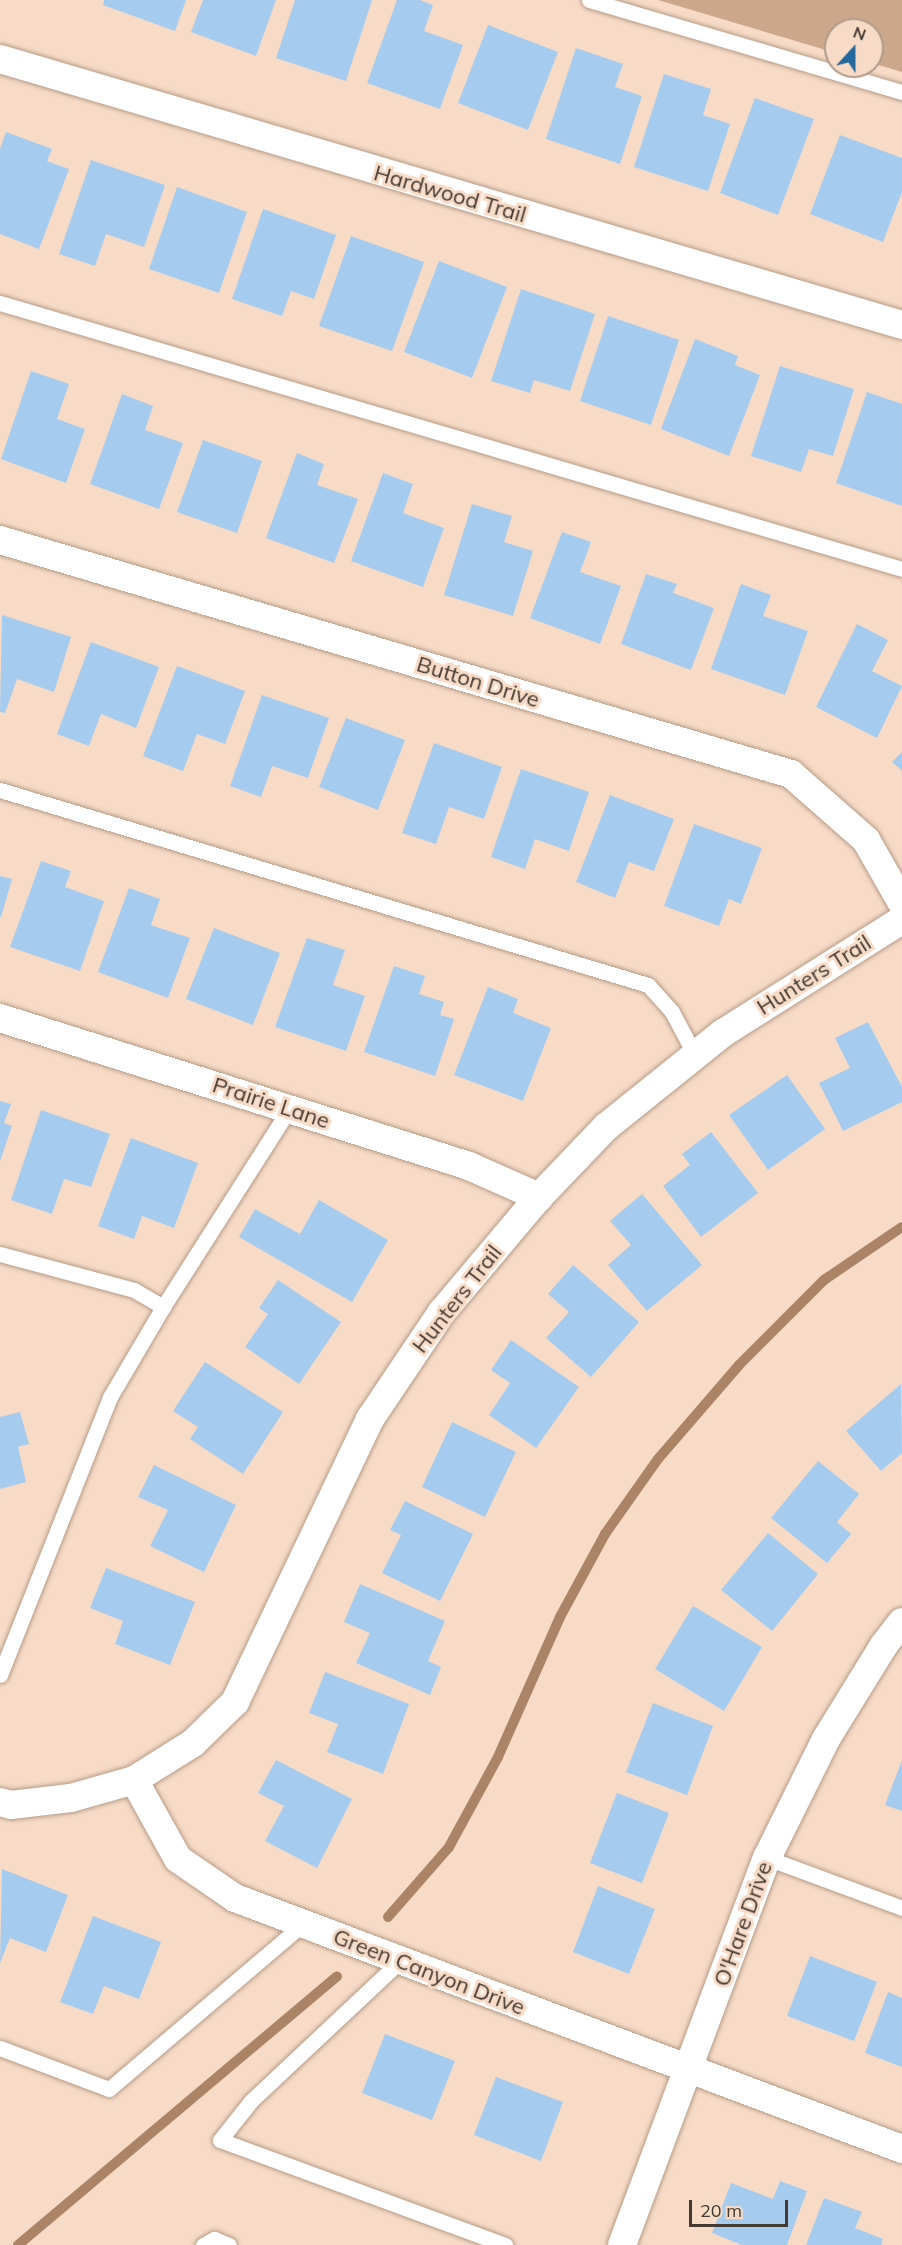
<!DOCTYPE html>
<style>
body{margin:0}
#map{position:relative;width:902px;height:2245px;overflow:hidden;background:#f7dbc7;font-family:Mulish,sans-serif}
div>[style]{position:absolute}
.green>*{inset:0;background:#cda78b}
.stream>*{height:10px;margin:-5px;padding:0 5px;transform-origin:5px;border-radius:5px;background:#ab8366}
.building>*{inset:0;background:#a5ccef}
.roads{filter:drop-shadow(0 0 2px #b69c89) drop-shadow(0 0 2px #b69c89)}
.lane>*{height:15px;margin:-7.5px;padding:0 7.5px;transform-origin:7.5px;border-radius:7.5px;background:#fff}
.street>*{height:28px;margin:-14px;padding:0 14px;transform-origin:14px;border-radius:14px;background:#fff}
span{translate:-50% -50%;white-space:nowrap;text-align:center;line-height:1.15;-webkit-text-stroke:6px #f7dbc7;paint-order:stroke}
.street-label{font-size:22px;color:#453a32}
.north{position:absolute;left:824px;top:18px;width:60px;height:60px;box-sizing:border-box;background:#f7dbc7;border:2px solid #b09b8b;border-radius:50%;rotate:21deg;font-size:16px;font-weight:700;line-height:24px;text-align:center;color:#453a32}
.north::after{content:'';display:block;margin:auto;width:21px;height:27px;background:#23679c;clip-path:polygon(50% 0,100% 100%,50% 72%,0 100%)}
.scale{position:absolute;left:689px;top:2200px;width:99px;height:27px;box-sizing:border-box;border:3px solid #453a32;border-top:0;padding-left:8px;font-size:18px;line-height:21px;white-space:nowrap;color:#453a32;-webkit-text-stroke:4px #f7dbc7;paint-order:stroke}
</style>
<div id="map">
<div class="green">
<div style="clip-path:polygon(658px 0,902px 0,902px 72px,872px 63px,872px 30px,836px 30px,836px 53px)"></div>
</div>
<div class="stream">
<div style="left:388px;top:1917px;width:93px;rotate:-48.9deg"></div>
<div style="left:449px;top:1847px;width:102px;rotate:-61.4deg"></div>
<div style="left:498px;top:1757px;width:153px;rotate:-66.1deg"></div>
<div style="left:560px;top:1617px;width:94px;rotate:-61.5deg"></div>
<div style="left:605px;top:1534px;width:92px;rotate:-54.8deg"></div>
<div style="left:658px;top:1459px;width:124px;rotate:-49.2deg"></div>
<div style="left:739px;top:1365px;width:120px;rotate:-45deg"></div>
<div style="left:824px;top:1280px;width:94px;rotate:-34.2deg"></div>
<div style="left:18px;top:2245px;width:417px;rotate:-40.1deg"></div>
</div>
<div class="building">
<div style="clip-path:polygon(104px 0,186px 0,175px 31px,103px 5px)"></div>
<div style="clip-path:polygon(203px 0,276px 0,256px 56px,191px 32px)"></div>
<div style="clip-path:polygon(295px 0,372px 0,346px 81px,276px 58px)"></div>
<div style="clip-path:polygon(397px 0,420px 0,433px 5px,424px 31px,463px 45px,440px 109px,367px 83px)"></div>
<div style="clip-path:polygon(488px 25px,558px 52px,528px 130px,458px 103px)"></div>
<div style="clip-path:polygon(576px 48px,623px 64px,615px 87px,642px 96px,620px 164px,546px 139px)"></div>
<div style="clip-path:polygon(664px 74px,711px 89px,703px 115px,730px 124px,708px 191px,634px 167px)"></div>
<div style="clip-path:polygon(755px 98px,814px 119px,778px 215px,720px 193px)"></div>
<div style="clip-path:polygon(6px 132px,52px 149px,47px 161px,69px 169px,39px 249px,0 234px,0 149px)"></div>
<div style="clip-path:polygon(840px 135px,902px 158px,902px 192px,883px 242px,810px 214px)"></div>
<div style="clip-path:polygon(91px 160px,165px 185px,144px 247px,106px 234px,95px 266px,59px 254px)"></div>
<div style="clip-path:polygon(177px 187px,247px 212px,219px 293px,149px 269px)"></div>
<div style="clip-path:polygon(263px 209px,336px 235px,314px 299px,291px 291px,282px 316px,232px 299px)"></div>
<div style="clip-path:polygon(351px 236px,424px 262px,392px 351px,319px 326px)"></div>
<div style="clip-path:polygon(439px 261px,507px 287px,472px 378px,404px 352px)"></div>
<div style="clip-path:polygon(521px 289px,595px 314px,570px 391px,534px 380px,530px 393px,491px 381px)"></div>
<div style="clip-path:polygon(608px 316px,679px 340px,651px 425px,580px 401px)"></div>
<div style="clip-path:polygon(695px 339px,738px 356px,735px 365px,760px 375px,729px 456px,661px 429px)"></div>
<div style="clip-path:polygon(780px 366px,854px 389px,833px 456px,809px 449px,801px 472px,751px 456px)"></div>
<div style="clip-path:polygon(31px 371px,69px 384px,57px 419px,85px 429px,66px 483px,1px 459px)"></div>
<div style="clip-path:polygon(867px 392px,902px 404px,902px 506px,836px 483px)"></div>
<div style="clip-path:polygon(122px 394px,153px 406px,145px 430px,183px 443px,159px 509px,90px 484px)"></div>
<div style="clip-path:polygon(203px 440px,262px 461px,237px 533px,177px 512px)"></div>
<div style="clip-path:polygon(297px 453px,324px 464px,317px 485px,358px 499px,334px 563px,266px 538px)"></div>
<div style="clip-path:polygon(383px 473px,413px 484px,403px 513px,444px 528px,423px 587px,351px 561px)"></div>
<div style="clip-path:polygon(472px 504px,512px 516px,504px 542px,533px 551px,513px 616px,444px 595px)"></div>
<div style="clip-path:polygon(562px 532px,591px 542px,580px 572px,621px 586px,600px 644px,530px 618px)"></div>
<div style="clip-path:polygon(646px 574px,677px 584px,673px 593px,714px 608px,691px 670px,621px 644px)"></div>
<div style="clip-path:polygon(741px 584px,771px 595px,763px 616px,808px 631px,785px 695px,711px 669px)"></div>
<div style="clip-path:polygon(2px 615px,71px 637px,54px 692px,17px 679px,5px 713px,0 712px)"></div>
<div style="clip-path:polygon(857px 624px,888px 640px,872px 671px,902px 686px,877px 738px,816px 707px)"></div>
<div style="clip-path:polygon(91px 642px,159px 667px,136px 728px,101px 714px,89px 746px,57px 734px)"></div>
<div style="clip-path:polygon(177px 666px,245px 691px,225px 744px,197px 734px,183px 771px,143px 756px)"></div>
<div style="clip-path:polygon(262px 695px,329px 718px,308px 778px,272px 766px,261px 797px,230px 786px)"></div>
<div style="clip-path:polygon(346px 718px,405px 740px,378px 810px,319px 787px)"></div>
<div style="clip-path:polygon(434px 743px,502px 767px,484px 819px,449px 807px,436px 844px,402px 833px)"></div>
<div style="clip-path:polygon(902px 752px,902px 771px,892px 762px)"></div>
<div style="clip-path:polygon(521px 769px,589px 792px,569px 851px,535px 839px,525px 869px,491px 857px)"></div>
<div style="clip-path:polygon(610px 795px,674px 819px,654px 871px,629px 862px,615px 898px,576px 882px)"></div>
<div style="clip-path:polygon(694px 824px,762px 848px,741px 904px,729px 899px,719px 926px,664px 906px)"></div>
<div style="clip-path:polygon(41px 861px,71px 871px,65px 887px,104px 901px,80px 971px,10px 947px)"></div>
<div style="clip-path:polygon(0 876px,12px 879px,1px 917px,0 917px)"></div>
<div style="clip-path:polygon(129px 888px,160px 899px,151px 925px,190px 938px,168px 998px,98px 972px)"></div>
<div style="clip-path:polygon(214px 928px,280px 953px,253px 1025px,186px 999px)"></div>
<div style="clip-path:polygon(307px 938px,345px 950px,333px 985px,365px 996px,346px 1051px,275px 1027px)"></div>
<div style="clip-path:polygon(394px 966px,425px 976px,419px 994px,444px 1002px,440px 1015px,454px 1019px,435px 1076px,364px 1052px)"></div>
<div style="clip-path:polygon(488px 987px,518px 999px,513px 1013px,551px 1028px,523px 1101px,454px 1075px)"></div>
<div style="clip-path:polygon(868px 1022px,902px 1087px,902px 1102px,843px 1131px,819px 1083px,850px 1068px,835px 1038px)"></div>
<div style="clip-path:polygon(787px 1075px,825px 1129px,768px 1170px,729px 1115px)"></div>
<div style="clip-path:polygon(0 1101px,11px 1104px,4px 1123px,12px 1126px,0 1161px)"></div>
<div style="clip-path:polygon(41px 1110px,110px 1134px,91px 1187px,64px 1179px,52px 1214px,11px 1200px)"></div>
<div style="clip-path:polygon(711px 1132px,758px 1193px,701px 1237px,663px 1186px,690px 1165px,682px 1154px)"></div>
<div style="clip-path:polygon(131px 1138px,198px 1163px,174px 1228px,142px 1216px,134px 1239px,98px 1226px)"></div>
<div style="clip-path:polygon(642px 1194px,702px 1265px,647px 1311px,608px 1265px,631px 1245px,610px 1221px)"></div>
<div style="clip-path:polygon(319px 1200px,388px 1240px,352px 1302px,239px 1237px,255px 1209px,300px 1234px)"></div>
<div style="clip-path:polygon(573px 1265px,639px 1322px,591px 1377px,546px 1338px,569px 1312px,548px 1294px)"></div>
<div style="clip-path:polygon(278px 1280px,341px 1322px,299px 1384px,245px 1347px,268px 1314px,259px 1308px)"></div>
<div style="clip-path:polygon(511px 1340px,579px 1387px,536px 1448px,489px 1415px,510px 1383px,491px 1370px)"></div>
<div style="clip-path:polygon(205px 1362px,283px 1412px,243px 1474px,190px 1439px,198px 1427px,173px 1411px)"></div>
<div style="clip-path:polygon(901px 1384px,902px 1453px,881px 1471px,846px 1431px)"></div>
<div style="clip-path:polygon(20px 1412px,29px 1444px,18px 1447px,26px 1482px,0 1489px,0 1417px)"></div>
<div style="clip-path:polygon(452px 1422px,516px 1452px,485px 1517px,422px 1487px)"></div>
<div style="clip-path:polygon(818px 1461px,859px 1494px,837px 1522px,851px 1534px,827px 1563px,771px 1518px)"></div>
<div style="clip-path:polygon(154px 1465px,236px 1505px,204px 1572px,150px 1546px,168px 1510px,138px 1497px)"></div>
<div style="clip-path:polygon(405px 1501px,473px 1534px,440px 1601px,382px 1573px,401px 1535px,390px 1530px)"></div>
<div style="clip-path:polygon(768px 1533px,818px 1574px,772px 1631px,721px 1590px)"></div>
<div style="clip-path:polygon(106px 1568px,195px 1602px,170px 1665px,115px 1644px,123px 1621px,90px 1608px)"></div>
<div style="clip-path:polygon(360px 1584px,445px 1621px,428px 1661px,441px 1667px,430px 1695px,356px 1663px,370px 1633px,344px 1622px)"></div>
<div style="clip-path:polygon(693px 1606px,762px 1647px,724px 1711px,655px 1669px)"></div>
<div style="clip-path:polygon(325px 1672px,409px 1704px,383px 1774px,327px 1752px,338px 1724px,309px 1713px)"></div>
<div style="clip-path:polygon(653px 1703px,713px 1726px,687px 1795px,626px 1772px)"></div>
<div style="clip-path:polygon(276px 1760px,352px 1799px,317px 1868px,265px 1841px,284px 1806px,258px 1793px)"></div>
<div style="clip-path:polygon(902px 1760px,902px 1811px,885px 1805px)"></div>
<div style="clip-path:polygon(617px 1793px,669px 1813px,642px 1883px,590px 1863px)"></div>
<div style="clip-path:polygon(2px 1869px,68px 1895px,46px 1952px,10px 1938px,0 1963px)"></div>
<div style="clip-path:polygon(598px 1886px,655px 1909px,629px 1974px,573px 1952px)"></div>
<div style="clip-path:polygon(93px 1916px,161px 1942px,139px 1999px,104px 1986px,93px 2014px,60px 2002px)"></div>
<div style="clip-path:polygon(810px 1956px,877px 1982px,854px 2041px,787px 2016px)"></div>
<div style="clip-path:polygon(888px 1992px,902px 1998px,902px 2067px,865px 2053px)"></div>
<div style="clip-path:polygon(385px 2034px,455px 2061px,432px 2120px,362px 2093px)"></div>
<div style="clip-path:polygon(496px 2077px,563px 2102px,541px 2161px,474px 2135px)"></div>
<div style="clip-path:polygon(780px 2181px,807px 2191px,787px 2245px,742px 2245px,712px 2233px,731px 2183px,773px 2199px)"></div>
<div style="clip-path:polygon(824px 2198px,862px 2212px,855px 2228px,883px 2239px,881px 2245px,806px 2245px)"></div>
</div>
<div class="roads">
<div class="lane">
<div style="left:589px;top:0;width:326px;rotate:16.4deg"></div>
<div style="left:0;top:303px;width:940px;rotate:16.43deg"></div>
<div style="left:0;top:790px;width:677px;rotate:16.75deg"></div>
<div style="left:648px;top:985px;width:36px;rotate:48deg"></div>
<div style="left:672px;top:1012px;width:49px;rotate:61.9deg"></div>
<div style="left:0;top:1254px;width:139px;rotate:15deg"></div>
<div style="left:134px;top:1290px;width:34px;rotate:30deg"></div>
<div style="left:0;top:1675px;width:299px;rotate:-68.4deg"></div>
<div style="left:110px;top:1397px;width:104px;rotate:-59.5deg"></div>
<div style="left:163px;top:1307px;width:235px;rotate:-57.5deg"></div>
<div style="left:767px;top:1858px;width:144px;rotate:20.3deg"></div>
<div style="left:400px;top:1961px;width:204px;rotate:136.8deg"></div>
<div style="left:251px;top:2101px;width:50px;rotate:128.5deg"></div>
<div style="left:220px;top:2140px;width:304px;rotate:20.2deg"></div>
<div style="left:0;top:2048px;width:116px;rotate:20.6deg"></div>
<div style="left:109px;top:2089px;width:255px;rotate:-40.4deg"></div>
<div style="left:203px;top:2245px;width:13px;rotate:-29deg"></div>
<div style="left:214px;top:2239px;width:16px;rotate:22deg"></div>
</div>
<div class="street">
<div style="left:0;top:59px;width:940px;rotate:16.43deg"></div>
<div style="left:0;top:540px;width:825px;rotate:16.48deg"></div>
<div style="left:791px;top:774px;width:100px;rotate:41.3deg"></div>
<div style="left:866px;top:840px;width:73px;rotate:60.3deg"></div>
<div style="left:0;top:1018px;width:492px;rotate:17.5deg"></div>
<div style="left:469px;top:1166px;width:77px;rotate:23.9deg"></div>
<div style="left:134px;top:1780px;width:90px;rotate:60.9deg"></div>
<div style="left:178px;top:1859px;width:69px;rotate:34.4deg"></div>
<div style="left:235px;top:1898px;width:713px;rotate:20.62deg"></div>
<div style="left:0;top:1802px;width:11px;rotate:15deg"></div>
<div style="left:11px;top:1805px;width:60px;rotate:-6.7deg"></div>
<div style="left:71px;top:1798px;width:66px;rotate:-15.9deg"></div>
<div style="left:134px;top:1780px;width:70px;rotate:-32.1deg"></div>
<div style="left:193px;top:1743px;width:59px;rotate:-44.3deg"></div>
<div style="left:235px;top:1702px;width:314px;rotate:-64.5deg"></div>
<div style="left:370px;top:1419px;width:129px;rotate:-56.1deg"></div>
<div style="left:442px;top:1312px;width:150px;rotate:-49.9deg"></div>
<div style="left:539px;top:1197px;width:97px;rotate:-46.3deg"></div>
<div style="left:606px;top:1127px;width:150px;rotate:-38.8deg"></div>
<div style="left:723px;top:1033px;width:212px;rotate:-32.3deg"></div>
<div style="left:622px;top:2245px;width:413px;rotate:-69.5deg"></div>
<div style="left:767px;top:1858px;width:133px;rotate:-63.6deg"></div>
<div style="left:826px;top:1739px;width:110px;rotate:-58.3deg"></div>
<div style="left:884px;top:1645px;width:29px;rotate:-52deg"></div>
</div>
</div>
<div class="street-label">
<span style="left:450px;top:194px;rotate:16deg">Hardwood Trail</span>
<span style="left:478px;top:682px;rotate:17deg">Button Drive</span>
<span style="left:814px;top:975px;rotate:-32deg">Hunters Trail</span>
<span style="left:271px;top:1103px;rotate:18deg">Prairie Lane</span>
<span style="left:457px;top:1299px;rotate:-52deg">Hunters Trail</span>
<span style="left:743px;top:1924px;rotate:-70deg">O'Hare Drive</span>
<span style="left:429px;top:1972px;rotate:21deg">Green Canyon Drive</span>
</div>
<div class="north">N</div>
<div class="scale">20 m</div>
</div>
